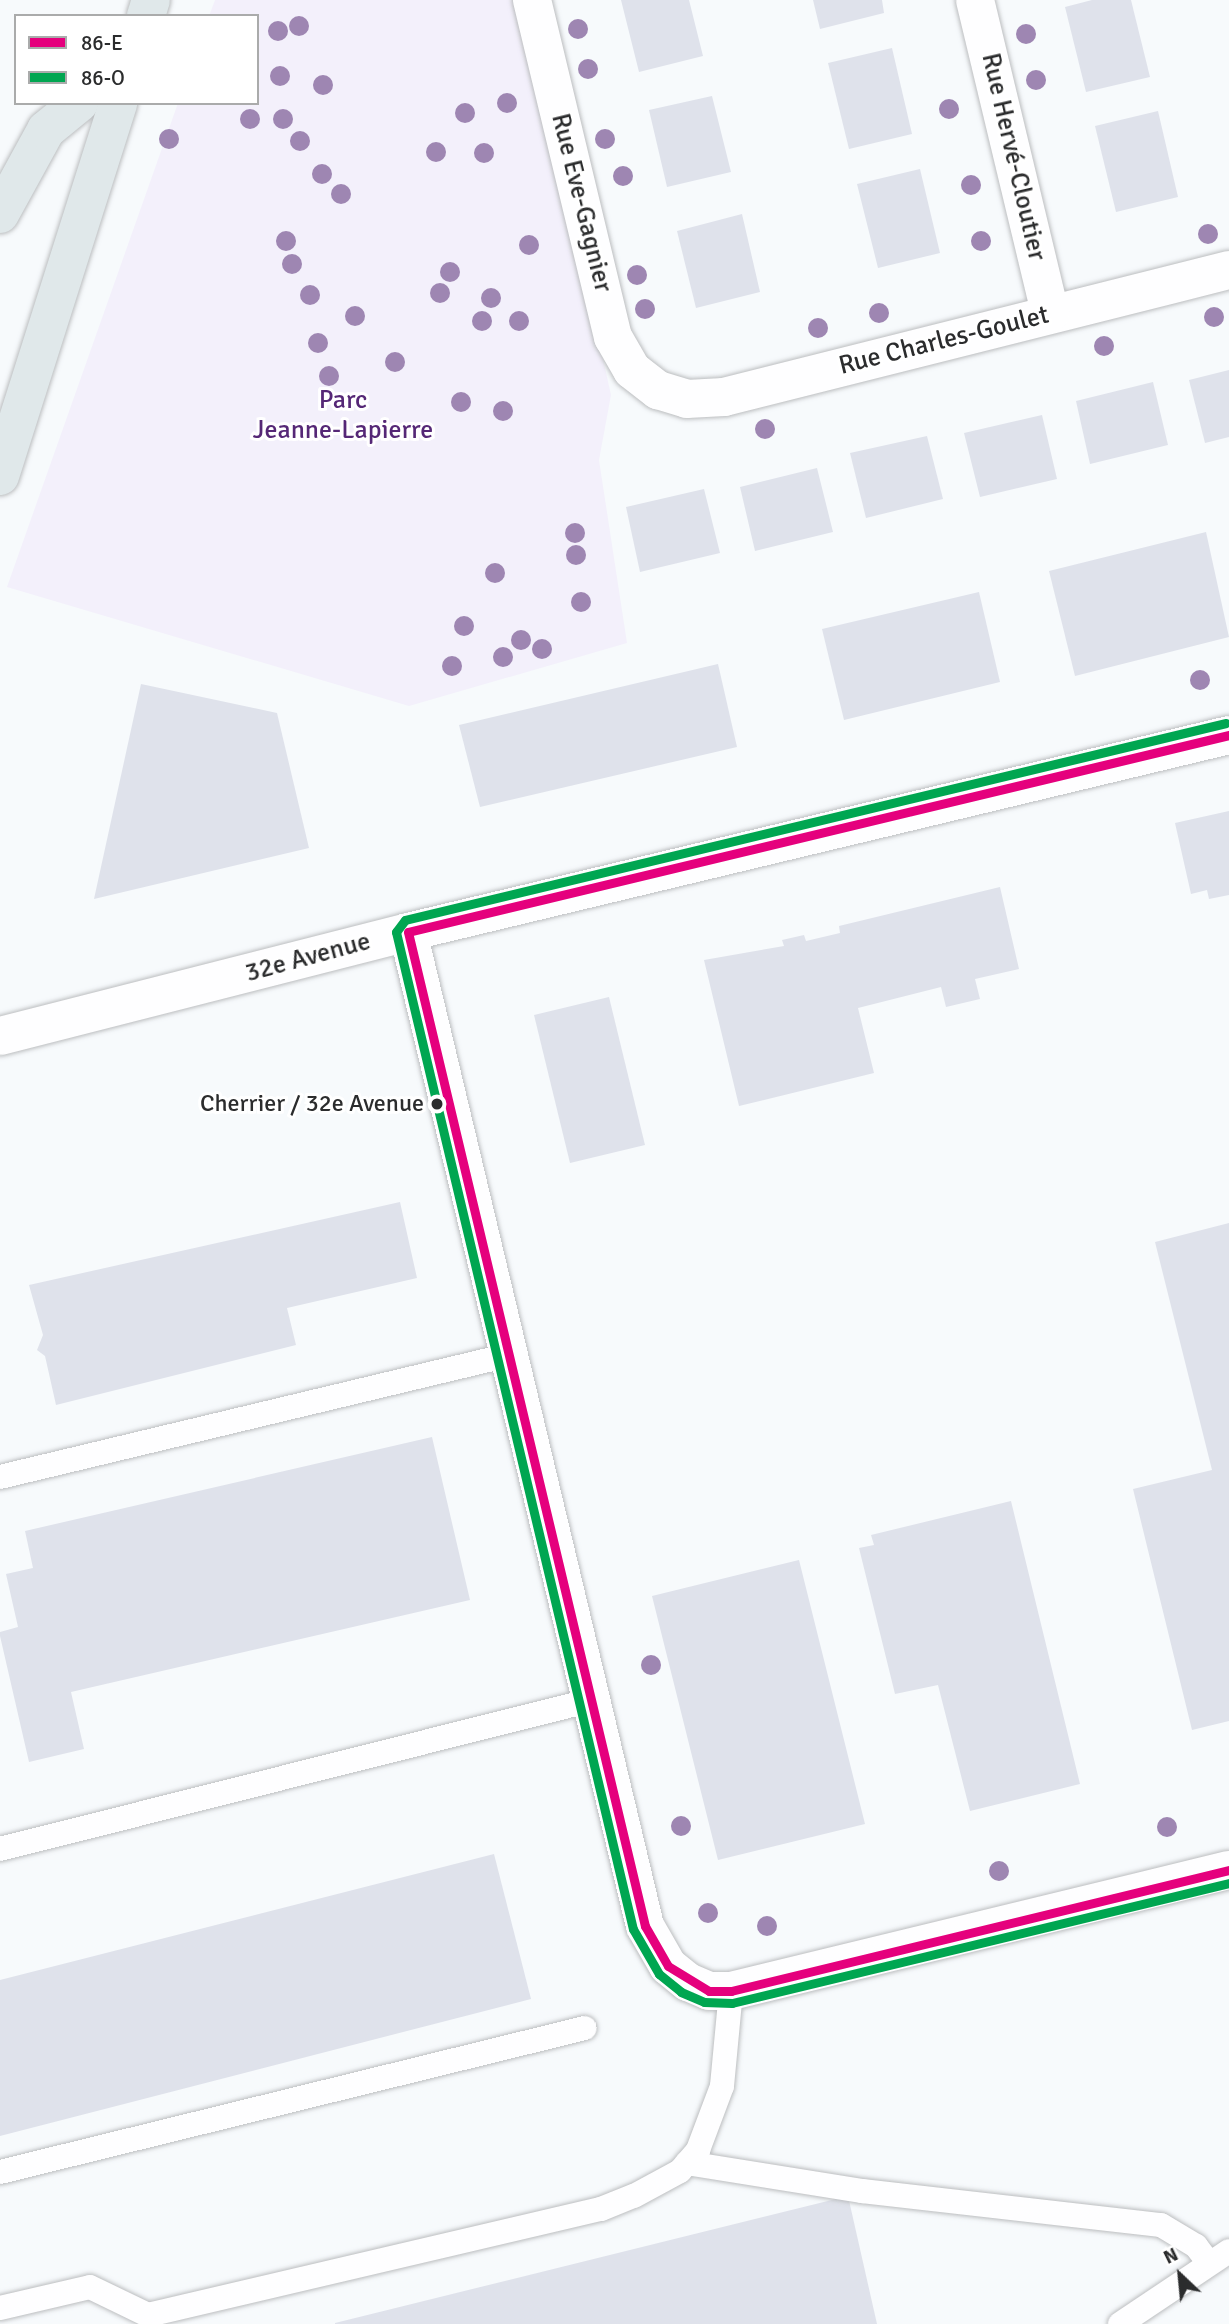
<!DOCTYPE html>
<meta charset="utf-8">
<style>
body{margin:0}
#map{position:relative;width:1229px;height:2324px;overflow:hidden;background:#f7fafc;font-family:Signika,sans-serif}
div>[style]{position:absolute}
.green>*{inset:0;background:#f3f0fb}
.building>*{inset:0;background:#dfe2eb}
.roads{filter:drop-shadow(0 0 2px #bcbec0) drop-shadow(0 0 2px #bcbec0)}
.lane>*{height:24px;margin:-12px;padding:0 12px;transform-origin:12px;border-radius:12px;background:#fefeff}
.street>*{height:38px;margin:-19px;padding:0 19px;transform-origin:19px;border-radius:19px;background:#fefeff}
.secondary>*{height:38px;margin:-19px;padding:0 19px;transform-origin:19px;border-radius:19px;background:#fefeff}
.primary>*{height:38px;margin:-19px;padding:0 19px;transform-origin:19px;border-radius:19px;background:#e0e8ea}
.bus-1>*{height:9px;margin:-4.5px;padding:0 4.5px;transform-origin:4.5px;border-radius:4.5px;background:#e5007d}
.bus-2>*{height:9px;margin:-4.5px;padding:0 4.5px;transform-origin:4.5px;border-radius:4.5px;background:#00a651}
.trees>*{width:20px;height:20px;margin:-10px;border-radius:50%;background:#9e86b2}
.dots>*{width:19px;height:19px;translate:-50% -50%;box-sizing:border-box;border:4px solid #fff;border-radius:50%}
span{translate:-50% -50%;white-space:nowrap;text-align:center;line-height:1.15;-webkit-text-stroke:6px #fff;paint-order:stroke}
.bus-label{font-size:24px;color:#2b2c2d}
.right{translate:-100% -50%;text-align:right}
.street-label{font-size:26px;color:#2b2c2d}
.park-label{font-size:26px;color:#552776}
.legend{position:absolute;left:14px;top:14px;width:245px;height:91px;box-sizing:border-box;background:#fff;border:2px solid #aaabab;margin:0;padding:9px 12px;list-style:none;font-size:21px;color:#2b2c2d}
.legend li{display:flex;align-items:center;gap:14px;height:35px}
.legend b{width:35px;border:2px solid #aaabab}
.north{position:absolute;left:1145px;top:2240px;width:70px;height:70px;-webkit-text-stroke:5px #fff;paint-order:stroke;rotate:334deg;font-size:19px;font-weight:700;line-height:28px;text-align:center;color:#2b2c2d}
.north::after{content:'';display:block;margin:auto;width:24px;height:32px;background:#2b2c2d;clip-path:polygon(50% 0,100% 100%,50% 72%,0 100%)}
</style>
<div id="map">
<div class="green">
<div style="clip-path:polygon(215px 0,524px 0,611px 395px,599px 460px,627px 643px,409px 706px,7px 587px,178px 103px,257px 103px,257px 16px,209px 16px)"></div>
</div>
<div class="building">
<div style="clip-path:polygon(621px 0,689px 0,703px 56px,639px 72px)"></div>
<div style="clip-path:polygon(813px 0,882px 0,884px 13px,820px 29px)"></div>
<div style="clip-path:polygon(1092px 0,1131px 0,1150px 77px,1086px 92px,1065px 7px)"></div>
<div style="clip-path:polygon(892px 48px,912px 134px,849px 149px,828px 63px)"></div>
<div style="clip-path:polygon(712px 96px,731px 172px,667px 187px,649px 110px)"></div>
<div style="clip-path:polygon(1158px 111px,1178px 197px,1116px 212px,1095px 126px)"></div>
<div style="clip-path:polygon(920px 169px,940px 253px,878px 268px,857px 184px)"></div>
<div style="clip-path:polygon(742px 214px,760px 292px,696px 308px,677px 231px)"></div>
<div style="clip-path:polygon(1229px 370px,1229px 437px,1205px 443px,1189px 380px)"></div>
<div style="clip-path:polygon(1153px 382px,1168px 445px,1090px 464px,1076px 401px)"></div>
<div style="clip-path:polygon(1042px 415px,1057px 479px,980px 497px,964px 433px)"></div>
<div style="clip-path:polygon(927px 436px,943px 499px,866px 518px,850px 453px)"></div>
<div style="clip-path:polygon(817px 468px,833px 532px,755px 551px,740px 487px)"></div>
<div style="clip-path:polygon(704px 489px,720px 553px,640px 572px,626px 507px)"></div>
<div style="clip-path:polygon(1206px 532px,1229px 637px,1075px 676px,1049px 571px)"></div>
<div style="clip-path:polygon(979px 592px,1000px 682px,844px 720px,822px 629px)"></div>
<div style="clip-path:polygon(718px 664px,737px 747px,480px 807px,459px 725px)"></div>
<div style="clip-path:polygon(141px 684px,277px 713px,309px 848px,94px 899px)"></div>
<div style="clip-path:polygon(1229px 811px,1229px 895px,1209px 899px,1207px 890px,1191px 894px,1175px 823px)"></div>
<div style="clip-path:polygon(1000px 887px,1019px 969px,975px 979px,980px 999px,946px 1007px,941px 987px,858px 1008px,874px 1073px,739px 1106px,704px 960px,784px 946px,782px 940px,804px 935px,806px 941px,840px 933px,839px 926px)"></div>
<div style="clip-path:polygon(609px 997px,645px 1145px,570px 1163px,534px 1015px)"></div>
<div style="clip-path:polygon(400px 1202px,417px 1278px,287px 1308px,296px 1345px,56px 1405px,45px 1356px,37px 1350px,43px 1335px,29px 1285px)"></div>
<div style="clip-path:polygon(1229px 1223px,1229px 1721px,1192px 1730px,1133px 1489px,1212px 1470px,1155px 1242px)"></div>
<div style="clip-path:polygon(432px 1437px,470px 1600px,71px 1692px,84px 1749px,29px 1762px,0 1636px,0 1632px,18px 1627px,6px 1574px,33px 1568px,25px 1531px)"></div>
<div style="clip-path:polygon(1011px 1501px,1080px 1784px,970px 1811px,938px 1685px,895px 1694px,859px 1548px,874px 1545px,871px 1535px)"></div>
<div style="clip-path:polygon(799px 1560px,865px 1824px,718px 1860px,652px 1596px)"></div>
<div style="clip-path:polygon(494px 1854px,531px 1999px,0 2136px,0 1980px)"></div>
<div style="clip-path:polygon(848px 2196px,877px 2324px,335px 2324px,335px 2323px)"></div>
</div>
<div class="roads">
<div class="lane">
<div style="left:0;top:1477px;width:523px;rotate:-13.48deg"></div>
<div style="left:0;top:1849px;width:610px;rotate:-14.13deg"></div>
<div style="left:687px;top:2163px;width:177px;rotate:9.1deg"></div>
<div style="left:862px;top:2191px;width:301px;rotate:6.5deg"></div>
<div style="left:1161px;top:2225px;width:41px;rotate:31deg"></div>
<div style="left:1196px;top:2246px;width:21px;rotate:53deg"></div>
<div style="left:0;top:2172px;width:602px;rotate:-13.83deg"></div>
<div style="left:0;top:2308px;width:92px;rotate:-13.1deg"></div>
<div style="left:90px;top:2287px;width:64px;rotate:25.8deg"></div>
<div style="left:148px;top:2315px;width:465px;rotate:-13.2deg"></div>
<div style="left:601px;top:2209px;width:35px;rotate:-22deg"></div>
<div style="left:634px;top:2196px;width:52px;rotate:-28.5deg"></div>
<div style="left:680px;top:2171px;width:28px;rotate:-49deg"></div>
<div style="left:698px;top:2150px;width:68px;rotate:-69.4deg"></div>
<div style="left:722px;top:2086px;width:95px;rotate:-84.6deg"></div>
<div style="left:1120px;top:2324px;width:131px;rotate:-33.8deg"></div>
</div>
<div class="street">
<div style="left:532px;top:0;width:347px;rotate:76.5deg"></div>
<div style="left:613px;top:337px;width:38px;rotate:60deg"></div>
<div style="left:632px;top:370px;width:33px;rotate:38deg"></div>
<div style="left:658px;top:390px;width:30px;rotate:17deg"></div>
<div style="left:687px;top:399px;width:37px;rotate:-3deg"></div>
<div style="left:724px;top:397px;width:521px;rotate:-14.12deg"></div>
<div style="left:975px;top:0;width:322px;rotate:76.5deg"></div>
<div style="left:408px;top:932px;width:1022px;rotate:76.59deg"></div>
<div style="left:645px;top:1926px;width:46px;rotate:60.1deg"></div>
<div style="left:668px;top:1966px;width:26px;rotate:39deg"></div>
<div style="left:688px;top:1982px;width:23px;rotate:23deg"></div>
<div style="left:709px;top:1991px;width:22px"></div>
<div style="left:731px;top:1991px;width:512px;rotate:-13.66deg"></div>
</div>
<div class="secondary">
<div style="left:0;top:1036px;width:421px;rotate:-14.3deg"></div>
<div style="left:408px;top:932px;width:844px;rotate:-13.49deg"></div>
</div>
<div class="primary">
<div style="left:146px;top:16px;width:17px;rotate:-73deg"></div>
<div style="left:0;top:214px;width:96px;rotate:-61.3deg"></div>
<div style="left:46px;top:130px;width:43px;rotate:-39.3deg"></div>
<div style="left:0;top:476px;width:391px;rotate:-72.4deg"></div>
</div>
</div>
<div class="bus-1">
<div style="left:1229px;top:735px;width:844px;rotate:166.51deg"></div>
<div style="left:408px;top:932px;width:1022px;rotate:76.59deg"></div>
<div style="left:645px;top:1926px;width:46px;rotate:60.1deg"></div>
<div style="left:668px;top:1966px;width:48px;rotate:31.4deg"></div>
<div style="left:709px;top:1991px;width:22px"></div>
<div style="left:731px;top:1991px;width:512px;rotate:-13.66deg"></div>
</div>
<div class="bus-2">
<div style="left:1226px;top:723px;width:844px;rotate:166.51deg"></div>
<div style="left:405px;top:920px;width:15px;rotate:127deg"></div>
<div style="left:396px;top:932px;width:1025px;rotate:76.63deg"></div>
<div style="left:633px;top:1929px;width:52px;rotate:60deg"></div>
<div style="left:659px;top:1974px;width:28px;rotate:39deg"></div>
<div style="left:681px;top:1992px;width:25px;rotate:23deg"></div>
<div style="left:704px;top:2002px;width:28px;rotate:2deg"></div>
<div style="left:732px;top:2003px;width:511px;rotate:-13.57deg"></div>
</div>
<div class="trees">
<div style="left:299px;top:26px"></div>
<div style="left:578px;top:29px"></div>
<div style="left:278px;top:31px"></div>
<div style="left:1026px;top:34px"></div>
<div style="left:588px;top:69px"></div>
<div style="left:280px;top:76px"></div>
<div style="left:1036px;top:80px"></div>
<div style="left:323px;top:85px"></div>
<div style="left:507px;top:103px"></div>
<div style="left:949px;top:109px"></div>
<div style="left:465px;top:113px"></div>
<div style="left:250px;top:119px"></div>
<div style="left:283px;top:119px"></div>
<div style="left:169px;top:139px"></div>
<div style="left:605px;top:139px"></div>
<div style="left:300px;top:141px"></div>
<div style="left:436px;top:152px"></div>
<div style="left:484px;top:153px"></div>
<div style="left:322px;top:174px"></div>
<div style="left:623px;top:176px"></div>
<div style="left:971px;top:185px"></div>
<div style="left:341px;top:194px"></div>
<div style="left:1208px;top:234px"></div>
<div style="left:286px;top:241px"></div>
<div style="left:981px;top:241px"></div>
<div style="left:529px;top:245px"></div>
<div style="left:292px;top:264px"></div>
<div style="left:450px;top:272px"></div>
<div style="left:637px;top:275px"></div>
<div style="left:440px;top:293px"></div>
<div style="left:310px;top:295px"></div>
<div style="left:491px;top:298px"></div>
<div style="left:645px;top:309px"></div>
<div style="left:879px;top:313px"></div>
<div style="left:355px;top:316px"></div>
<div style="left:1214px;top:317px"></div>
<div style="left:482px;top:321px"></div>
<div style="left:519px;top:321px"></div>
<div style="left:818px;top:328px"></div>
<div style="left:318px;top:343px"></div>
<div style="left:1104px;top:346px"></div>
<div style="left:395px;top:362px"></div>
<div style="left:329px;top:376px"></div>
<div style="left:461px;top:402px"></div>
<div style="left:503px;top:411px"></div>
<div style="left:765px;top:429px"></div>
<div style="left:575px;top:533px"></div>
<div style="left:576px;top:555px"></div>
<div style="left:495px;top:573px"></div>
<div style="left:581px;top:602px"></div>
<div style="left:464px;top:626px"></div>
<div style="left:521px;top:640px"></div>
<div style="left:542px;top:649px"></div>
<div style="left:503px;top:657px"></div>
<div style="left:452px;top:666px"></div>
<div style="left:1200px;top:680px"></div>
<div style="left:651px;top:1665px"></div>
<div style="left:681px;top:1826px"></div>
<div style="left:1167px;top:1827px"></div>
<div style="left:999px;top:1871px"></div>
<div style="left:708px;top:1913px"></div>
<div style="left:767px;top:1926px"></div>
</div>
<div class="dots">
<div style="left:437px;top:1104px;background:#2b2c2d"></div>
</div>
<div class="bus-label">
<span class="right" style="left:424px;top:1104px">Cherrier / 32e Avenue</span>
</div>
<div class="street-label">
<span style="left:1013px;top:157px;rotate:77deg">Rue Hervé-Cloutier</span>
<span style="left:581px;top:203px;rotate:76deg">Rue Eve-Gagnier</span>
<span style="left:944px;top:341px;rotate:-14deg">Rue Charles-Goulet</span>
<span style="left:308px;top:958px;rotate:-15deg">32e Avenue</span>
</div>
<div class="park-label">
<span style="left:343px;top:416px">Parc<br>Jeanne-Lapierre</span>
</div>
<ul class="legend">
<li><b style="height:9px;background:#e5007d"></b>86-E</li>
<li><b style="height:9px;background:#00a651"></b>86-O</li>
</ul>
<div class="north">N</div>
</div>
